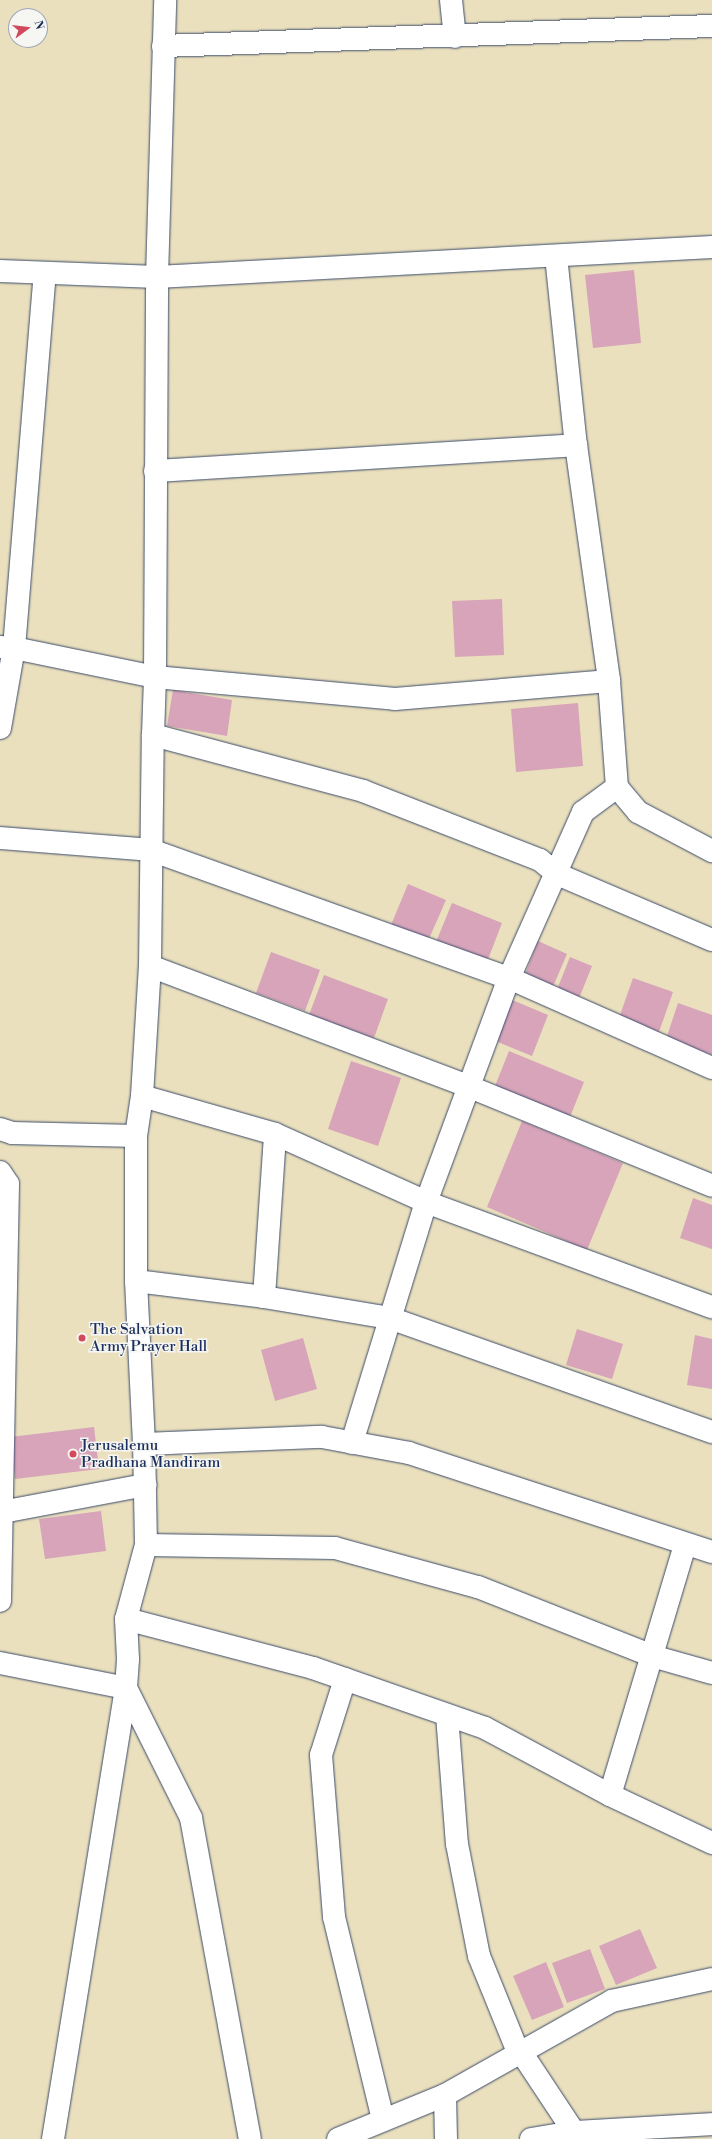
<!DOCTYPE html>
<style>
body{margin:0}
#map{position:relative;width:712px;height:2139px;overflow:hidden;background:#eae0bd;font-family:"Libre Bodoni",serif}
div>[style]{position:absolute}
.building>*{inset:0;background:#d7a4b9}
.roads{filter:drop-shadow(0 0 1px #3a4a6c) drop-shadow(0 0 1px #3a4a6c)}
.street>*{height:22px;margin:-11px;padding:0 11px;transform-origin:11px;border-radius:11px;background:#fff}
.secondary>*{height:22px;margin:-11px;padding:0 11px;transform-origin:11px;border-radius:11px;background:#fff}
.dots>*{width:11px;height:11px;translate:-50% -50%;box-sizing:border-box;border:2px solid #f6f6f2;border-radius:50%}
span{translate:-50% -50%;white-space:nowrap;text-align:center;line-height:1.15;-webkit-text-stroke:3px #f6f6f2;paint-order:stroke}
.poi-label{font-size:15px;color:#1b2f5e}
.left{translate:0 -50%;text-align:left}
.north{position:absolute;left:8px;top:8px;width:40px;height:40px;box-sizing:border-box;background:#f6f6f2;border:1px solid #9ea6b7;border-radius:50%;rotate:75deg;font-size:11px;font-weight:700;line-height:16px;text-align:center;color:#1b2f5e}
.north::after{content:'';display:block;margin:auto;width:14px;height:18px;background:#d1495b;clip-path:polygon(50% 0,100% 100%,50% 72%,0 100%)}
</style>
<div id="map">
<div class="building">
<div style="clip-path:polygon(634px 270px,641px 343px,593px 348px,585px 275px)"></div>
<div style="clip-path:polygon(502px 599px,504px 655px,455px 657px,452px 601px)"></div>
<div style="clip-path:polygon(173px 690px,232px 700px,227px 736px,167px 726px)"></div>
<div style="clip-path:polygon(578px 703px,583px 766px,516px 772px,511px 709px)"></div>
<div style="clip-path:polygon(408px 884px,446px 900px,428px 941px,391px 925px)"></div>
<div style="clip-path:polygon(452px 903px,502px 923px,487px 962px,436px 942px)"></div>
<div style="clip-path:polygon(538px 941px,567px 954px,552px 989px,524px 977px)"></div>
<div style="clip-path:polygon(271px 952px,320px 970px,305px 1011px,256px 993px)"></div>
<div style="clip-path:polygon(570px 957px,592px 966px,578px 1001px,556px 992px)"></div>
<div style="clip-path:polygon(324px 975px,388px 999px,374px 1038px,309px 1015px)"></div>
<div style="clip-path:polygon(633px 978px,673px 992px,659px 1032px,619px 1018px)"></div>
<div style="clip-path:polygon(510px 999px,548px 1015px,532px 1056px,493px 1040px)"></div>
<div style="clip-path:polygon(678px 1003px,712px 1015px,712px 1055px,666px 1039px)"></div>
<div style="clip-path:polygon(509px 1051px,584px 1082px,570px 1117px,495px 1086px)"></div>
<div style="clip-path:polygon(351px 1061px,401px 1078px,378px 1146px,328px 1129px)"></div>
<div style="clip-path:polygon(522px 1121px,623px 1163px,587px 1250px,487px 1207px)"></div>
<div style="clip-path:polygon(693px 1198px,712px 1205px,712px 1249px,680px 1238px)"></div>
<div style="clip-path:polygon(577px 1329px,623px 1344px,612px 1379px,566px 1365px)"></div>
<div style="clip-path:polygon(695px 1335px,712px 1339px,712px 1389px,687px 1385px)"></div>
<div style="clip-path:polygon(303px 1338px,317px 1389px,275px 1401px,261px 1350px)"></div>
<div style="clip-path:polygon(94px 1427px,99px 1469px,15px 1479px,10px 1437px)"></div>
<div style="clip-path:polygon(101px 1511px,106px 1551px,45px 1559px,39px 1519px)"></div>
<div style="clip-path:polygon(640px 1929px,657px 1968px,616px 1985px,599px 1946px)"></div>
<div style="clip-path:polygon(590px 1949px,605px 1989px,567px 2003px,552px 1963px)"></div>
<div style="clip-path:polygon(546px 1962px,564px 2007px,532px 2020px,513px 1976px)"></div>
</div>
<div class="roads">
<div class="street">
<div style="left:451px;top:0;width:37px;rotate:84deg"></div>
<div style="left:163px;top:46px;width:549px;rotate:-2.09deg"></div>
<div style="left:556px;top:256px;width:190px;rotate:84deg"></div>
<div style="left:0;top:271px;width:157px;rotate:2.2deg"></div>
<div style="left:157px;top:277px;width:556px;rotate:-3.09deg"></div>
<div style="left:155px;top:471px;width:422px;rotate:-3.5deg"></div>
<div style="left:576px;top:445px;width:238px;rotate:82deg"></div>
<div style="left:609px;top:681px;width:106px;rotate:85.7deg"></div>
<div style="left:617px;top:787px;width:42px;rotate:143.7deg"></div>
<div style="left:583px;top:812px;width:182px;rotate:114deg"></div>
<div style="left:509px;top:978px;width:239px;rotate:110.3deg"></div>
<div style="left:426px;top:1202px;width:252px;rotate:107.1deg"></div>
<div style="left:0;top:647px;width:14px;rotate:4deg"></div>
<div style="left:14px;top:648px;width:144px;rotate:11.6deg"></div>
<div style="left:155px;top:677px;width:241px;rotate:5.2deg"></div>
<div style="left:395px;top:699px;width:215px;rotate:-4.8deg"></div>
<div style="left:0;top:728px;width:81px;rotate:-80.1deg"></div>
<div style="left:14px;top:648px;width:376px;rotate:-85.3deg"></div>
<div style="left:153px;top:735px;width:217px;rotate:14.9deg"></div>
<div style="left:363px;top:791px;width:190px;rotate:21.3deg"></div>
<div style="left:540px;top:860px;width:22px;rotate:39deg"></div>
<div style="left:557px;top:874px;width:168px;rotate:23.1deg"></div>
<div style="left:617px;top:787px;width:33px;rotate:50deg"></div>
<div style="left:638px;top:812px;width:84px;rotate:27.8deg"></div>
<div style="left:0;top:838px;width:151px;rotate:4.5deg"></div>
<div style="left:151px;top:850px;width:380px;rotate:19.7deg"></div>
<div style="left:509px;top:978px;width:222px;rotate:23.9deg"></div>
<div style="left:150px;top:966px;width:342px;rotate:20.7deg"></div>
<div style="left:470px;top:1087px;width:261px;rotate:22.2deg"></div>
<div style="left:142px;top:1096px;width:138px;rotate:15.9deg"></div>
<div style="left:275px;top:1134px;width:166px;rotate:24.2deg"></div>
<div style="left:426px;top:1202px;width:305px;rotate:20.2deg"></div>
<div style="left:0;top:1129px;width:13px;rotate:18deg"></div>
<div style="left:12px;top:1133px;width:124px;rotate:1.4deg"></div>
<div style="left:0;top:1172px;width:14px;rotate:56deg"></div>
<div style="left:8px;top:1184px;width:417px;rotate:91.1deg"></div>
<div style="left:136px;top:1281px;width:129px;rotate:7.1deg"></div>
<div style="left:264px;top:1297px;width:128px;rotate:9.5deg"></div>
<div style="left:390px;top:1318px;width:342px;rotate:19.5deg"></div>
<div style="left:264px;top:1297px;width:163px;rotate:-86.1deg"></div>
<div style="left:144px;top:1444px;width:178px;rotate:-2.3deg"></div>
<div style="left:322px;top:1437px;width:88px;rotate:10.4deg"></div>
<div style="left:409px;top:1453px;width:319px;rotate:18.1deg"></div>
<div style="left:2px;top:1512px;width:146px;rotate:-10.7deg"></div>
<div style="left:146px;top:1545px;width:189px;rotate:0.9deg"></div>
<div style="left:335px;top:1548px;width:148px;rotate:15.3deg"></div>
<div style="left:478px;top:1587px;width:187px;rotate:21.6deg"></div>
<div style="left:652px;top:1656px;width:62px;rotate:15.8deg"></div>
<div style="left:126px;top:1619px;width:193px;rotate:14.7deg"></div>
<div style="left:313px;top:1668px;width:182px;rotate:19.2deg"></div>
<div style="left:485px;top:1728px;width:142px;rotate:28.2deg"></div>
<div style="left:610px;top:1795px;width:113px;rotate:25.2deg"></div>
<div style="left:0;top:1663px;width:128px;rotate:11.2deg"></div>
<div style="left:126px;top:1688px;width:145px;rotate:63.4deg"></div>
<div style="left:191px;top:1818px;width:326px;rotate:79.6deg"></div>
<div style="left:345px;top:1679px;width:80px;rotate:107.5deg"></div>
<div style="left:321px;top:1755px;width:163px;rotate:85.4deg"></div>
<div style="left:334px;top:1917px;width:209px;rotate:76.4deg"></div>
<div style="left:447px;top:1715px;width:129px;rotate:85.6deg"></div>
<div style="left:457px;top:1844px;width:114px;rotate:78.9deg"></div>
<div style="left:479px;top:1956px;width:104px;rotate:67.9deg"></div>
<div style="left:518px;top:2052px;width:3px"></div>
<div style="left:521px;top:2052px;width:96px;rotate:56.5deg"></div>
<div style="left:610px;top:1795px;width:261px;rotate:-73.3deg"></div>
<div style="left:445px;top:2095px;width:44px;rotate:88.7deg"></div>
<div style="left:338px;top:2139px;width:116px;rotate:-22.4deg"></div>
<div style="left:445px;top:2095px;width:192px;rotate:-29.4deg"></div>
<div style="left:612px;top:2001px;width:102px;rotate:-12.4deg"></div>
<div style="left:531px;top:2139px;width:44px;rotate:-9.2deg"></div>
<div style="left:574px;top:2132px;width:138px;rotate:-3.3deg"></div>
</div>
<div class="secondary">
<div style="left:53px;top:2139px;width:457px;rotate:-80.8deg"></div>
<div style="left:126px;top:1688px;width:29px;rotate:-86deg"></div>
<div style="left:128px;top:1659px;width:40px;rotate:-92.9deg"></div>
<div style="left:126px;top:1619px;width:77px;rotate:-74.9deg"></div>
<div style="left:146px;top:1545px;width:101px;rotate:-91.1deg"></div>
<div style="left:144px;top:1444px;width:163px;rotate:-92.8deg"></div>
<div style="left:136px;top:1281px;width:145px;rotate:-90deg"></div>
<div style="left:136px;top:1136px;width:40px;rotate:-81.5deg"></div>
<div style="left:142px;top:1096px;width:130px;rotate:-86.5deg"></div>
<div style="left:150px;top:966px;width:231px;rotate:-89.3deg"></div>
<div style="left:153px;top:735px;width:58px;rotate:-88deg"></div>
<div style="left:155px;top:677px;width:400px;rotate:-89.7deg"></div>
<div style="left:157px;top:277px;width:277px;rotate:-88.3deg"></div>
</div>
</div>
<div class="dots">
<div style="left:82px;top:1338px;background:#d1495b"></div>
<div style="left:73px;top:1454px;background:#d1495b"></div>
</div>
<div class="poi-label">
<span class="left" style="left:90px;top:1338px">The Salvation<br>Army Prayer Hall</span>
<span class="left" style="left:81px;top:1454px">Jerusalemu<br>Pradhana Mandiram</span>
</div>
<div class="north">N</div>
</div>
